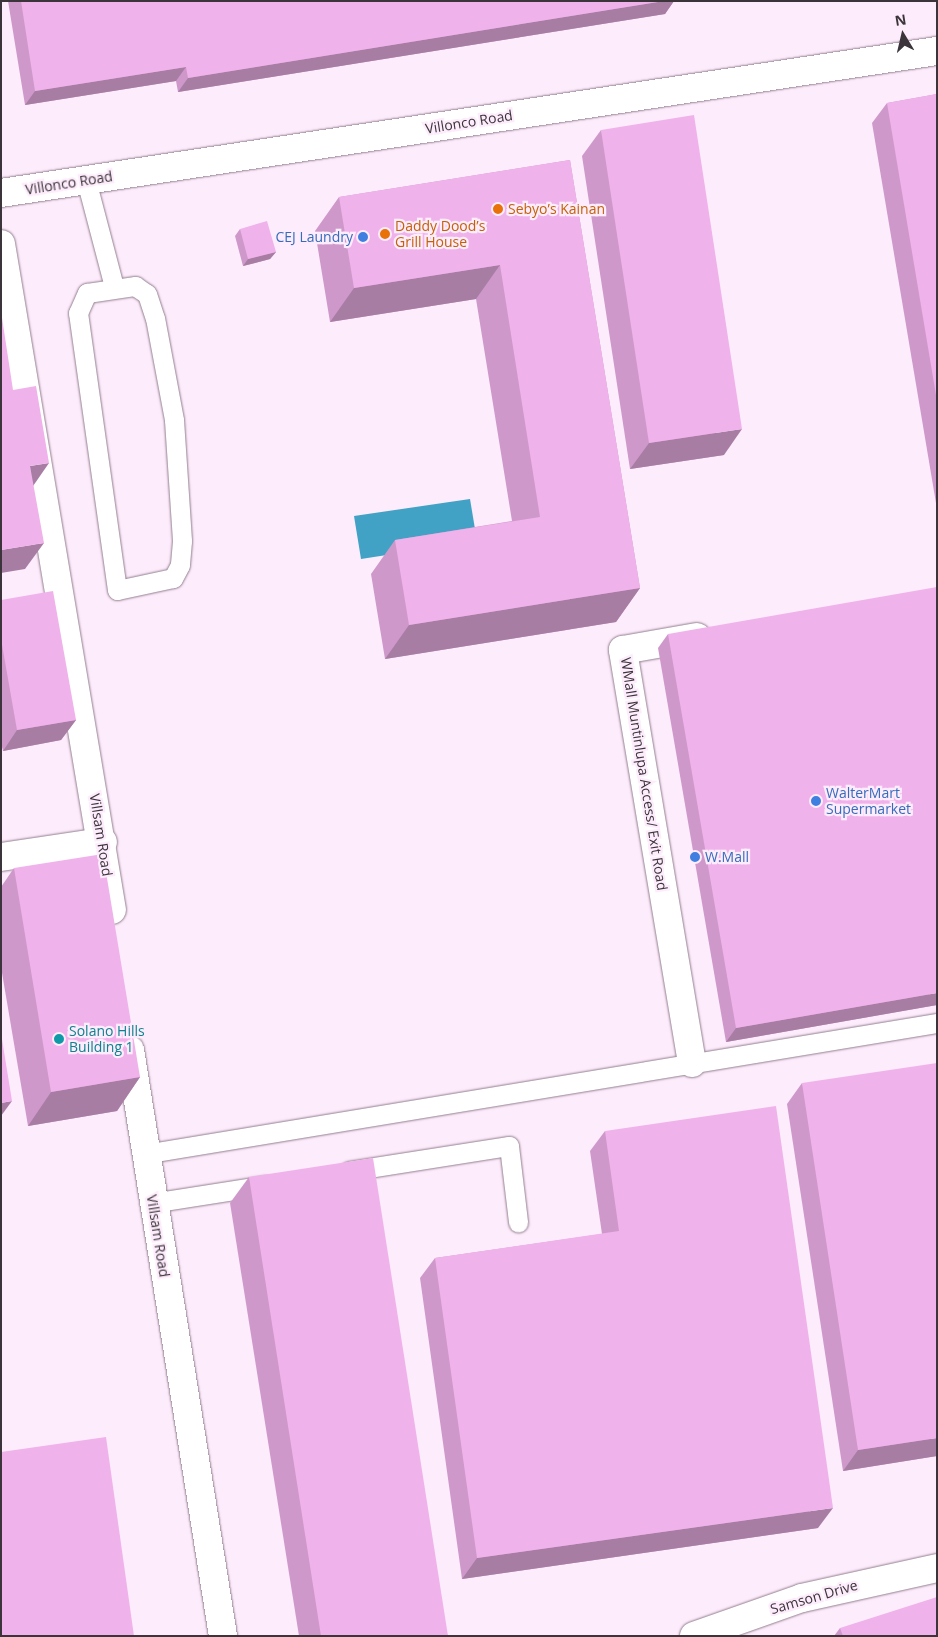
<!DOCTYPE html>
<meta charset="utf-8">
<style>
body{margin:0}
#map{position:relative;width:938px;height:1637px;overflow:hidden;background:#fdecfb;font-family:"Open Sans",sans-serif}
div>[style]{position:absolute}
.water>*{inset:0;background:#41a2c5}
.roads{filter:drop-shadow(0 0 1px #927f90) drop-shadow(0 0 1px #927f90)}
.service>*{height:19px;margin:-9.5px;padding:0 9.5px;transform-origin:9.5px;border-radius:9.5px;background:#fff}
.minor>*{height:28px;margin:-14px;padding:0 14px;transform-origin:14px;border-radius:14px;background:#fff}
.wall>*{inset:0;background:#ce99ca}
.shaded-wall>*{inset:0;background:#a87da4}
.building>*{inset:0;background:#f0b2eb}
.dots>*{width:14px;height:14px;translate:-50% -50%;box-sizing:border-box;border:2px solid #fdecfb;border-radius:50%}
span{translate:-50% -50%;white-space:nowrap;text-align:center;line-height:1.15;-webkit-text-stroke:4.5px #fdecfb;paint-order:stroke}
.street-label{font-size:14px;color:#3c343b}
.food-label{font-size:14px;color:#c56008}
.left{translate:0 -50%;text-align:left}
.shop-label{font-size:14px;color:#366cbe}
.right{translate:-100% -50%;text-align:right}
.culture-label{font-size:14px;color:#0d838f}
.frame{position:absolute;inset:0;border:2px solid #3c343b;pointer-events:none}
.north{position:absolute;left:878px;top:10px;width:50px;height:50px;-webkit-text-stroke:4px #fdecfb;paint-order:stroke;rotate:351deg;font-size:14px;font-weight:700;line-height:20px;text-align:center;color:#3c343b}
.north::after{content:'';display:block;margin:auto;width:18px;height:22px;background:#3c343b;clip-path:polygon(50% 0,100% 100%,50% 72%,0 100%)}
</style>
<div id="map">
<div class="water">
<div style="clip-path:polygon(470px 499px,477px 541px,361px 559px,354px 516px)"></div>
</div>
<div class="roads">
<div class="service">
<div style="left:86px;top:180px;width:111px;rotate:75.3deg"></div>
<div style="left:135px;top:286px;width:14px;rotate:34deg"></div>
<div style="left:147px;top:294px;width:25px;rotate:72deg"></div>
<div style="left:155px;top:318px;width:104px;rotate:79.4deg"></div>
<div style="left:174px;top:420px;width:121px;rotate:86.2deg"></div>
<div style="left:182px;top:541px;width:24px;rotate:95deg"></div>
<div style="left:180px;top:565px;width:15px;rotate:118deg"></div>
<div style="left:173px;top:578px;width:57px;rotate:167.9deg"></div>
<div style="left:117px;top:590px;width:280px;rotate:-98deg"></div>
<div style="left:78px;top:313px;width:22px;rotate:-66deg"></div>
<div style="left:87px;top:293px;width:49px;rotate:-8.3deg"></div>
<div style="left:144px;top:1154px;width:804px;rotate:-9.38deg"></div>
<div style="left:349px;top:1171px;width:162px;rotate:-8.9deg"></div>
<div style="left:509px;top:1146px;width:77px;rotate:83.2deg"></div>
<div style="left:152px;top:1203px;width:115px;rotate:-9deg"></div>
</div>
<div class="minor">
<div style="left:1px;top:193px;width:947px;rotate:-8.63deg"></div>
<div style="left:1px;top:244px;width:675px;rotate:80.54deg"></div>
<div style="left:1px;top:857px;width:103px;rotate:-8.4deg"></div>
<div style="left:130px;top:1050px;width:593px;rotate:80.98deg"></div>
<div style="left:692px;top:1063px;width:419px;rotate:-99.5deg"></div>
<div style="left:623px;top:650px;width:75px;rotate:-10deg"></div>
<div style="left:694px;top:1636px;width:114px;rotate:-19.4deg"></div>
<div style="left:802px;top:1598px;width:138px;rotate:-12.5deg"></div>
</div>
</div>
<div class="wall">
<div style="clip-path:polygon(8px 1px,674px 1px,665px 14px,178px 92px,176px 81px,25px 105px)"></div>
<div style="clip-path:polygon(937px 94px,937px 509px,872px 123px,887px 103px)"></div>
<div style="clip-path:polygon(601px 130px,724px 455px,630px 469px,582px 156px)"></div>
<div style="clip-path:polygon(570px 160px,640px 588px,616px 622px,385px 659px,371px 574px,395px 540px,512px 521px,476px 299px,330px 322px,315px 231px,339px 197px)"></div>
<div style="clip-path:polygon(240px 229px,276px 252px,270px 259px,243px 266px,235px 236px)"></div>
<div style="clip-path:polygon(1px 600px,76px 720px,61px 740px,3px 751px,1px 743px)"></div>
<div style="clip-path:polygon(668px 634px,937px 1005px,726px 1042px,658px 648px)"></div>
<div style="clip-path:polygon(14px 868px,140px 1077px,117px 1111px,28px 1126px,1px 967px,1px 887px)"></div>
<div style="clip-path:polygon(802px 1083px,937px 1456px,843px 1471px,787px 1104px)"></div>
<div style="clip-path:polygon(605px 1131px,818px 1528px,462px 1579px,420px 1278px,435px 1258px,602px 1234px,590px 1151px)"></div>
<div style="clip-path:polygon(249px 1177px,448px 1636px,299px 1636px,230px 1203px)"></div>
<div style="clip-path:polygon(840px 1628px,937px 1636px,834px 1636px)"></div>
</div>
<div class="shaded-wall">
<div style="clip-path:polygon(664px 1px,674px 1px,665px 14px,178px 92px,188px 78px)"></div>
<div style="clip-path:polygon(186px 67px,176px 81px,25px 105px,35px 91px)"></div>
<div style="clip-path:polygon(276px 252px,270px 259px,243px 266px,248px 259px)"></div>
<div style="clip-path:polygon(500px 265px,476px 299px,330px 322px,354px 288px)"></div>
<div style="clip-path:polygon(742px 429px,724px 455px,630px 469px,649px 443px)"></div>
<div style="clip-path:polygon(49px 463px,31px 489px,30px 466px)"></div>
<div style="clip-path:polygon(44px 543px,25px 569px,1px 573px,1px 550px)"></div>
<div style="clip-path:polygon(640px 588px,616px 622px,385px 659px,409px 625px)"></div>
<div style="clip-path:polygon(76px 720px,61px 740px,3px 751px,17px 730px)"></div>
<div style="clip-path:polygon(937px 993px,937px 1005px,726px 1042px,736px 1028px)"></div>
<div style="clip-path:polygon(140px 1077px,117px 1111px,28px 1126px,51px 1092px)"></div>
<div style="clip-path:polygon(12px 1101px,1px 1116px,1px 1103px)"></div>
<div style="clip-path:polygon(937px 1438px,937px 1456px,843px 1471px,858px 1450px)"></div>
<div style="clip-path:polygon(833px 1508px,818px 1528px,462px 1579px,477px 1558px)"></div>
</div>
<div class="building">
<div style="clip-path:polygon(21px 1px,664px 1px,188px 78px,186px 67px,35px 91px)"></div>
<div style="clip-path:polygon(937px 94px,937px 401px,887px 103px)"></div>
<div style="clip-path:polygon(694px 115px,742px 429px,649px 443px,601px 130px)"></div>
<div style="clip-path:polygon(570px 160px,640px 588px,409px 625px,395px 540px,540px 517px,500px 265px,354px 288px,339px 197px)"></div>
<div style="clip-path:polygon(267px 221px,276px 252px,248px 259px,240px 229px)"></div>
<div style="clip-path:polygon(1px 311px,13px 390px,36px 386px,49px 463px,30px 466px,44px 543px,1px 550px)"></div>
<div style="clip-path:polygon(937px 587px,937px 993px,736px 1028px,668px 634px)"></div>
<div style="clip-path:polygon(53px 591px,76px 720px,17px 730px,1px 639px,1px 600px)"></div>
<div style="clip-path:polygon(103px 854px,140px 1077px,51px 1092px,14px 868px)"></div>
<div style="clip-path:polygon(1px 1033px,12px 1101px,1px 1103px)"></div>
<div style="clip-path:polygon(937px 1063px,937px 1438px,858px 1450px,802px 1083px)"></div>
<div style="clip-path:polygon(776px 1106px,833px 1508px,477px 1558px,435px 1258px,619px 1231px,605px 1131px)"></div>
<div style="clip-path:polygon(373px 1158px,448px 1636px,321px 1636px,249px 1177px)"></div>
<div style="clip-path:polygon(106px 1437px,134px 1636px,1px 1636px,1px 1452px)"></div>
<div style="clip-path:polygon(937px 1597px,937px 1636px,843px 1636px,840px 1628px)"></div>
</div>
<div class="dots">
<div style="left:498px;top:209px;background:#e8710a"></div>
<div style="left:385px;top:234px;background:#e8710a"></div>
<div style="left:363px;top:237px;background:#3f7fe0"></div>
<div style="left:816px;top:801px;background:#3f7fe0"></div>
<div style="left:695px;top:857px;background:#3f7fe0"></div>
<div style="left:59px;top:1039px;background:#0f9aa8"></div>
</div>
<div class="street-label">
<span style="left:469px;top:122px;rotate:-9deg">Villonco Road</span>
<span style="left:69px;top:183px;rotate:-9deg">Villonco Road</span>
<span style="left:644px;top:774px;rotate:81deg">WMall Muntinlupa Access/ Exit Road</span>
<span style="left:101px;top:835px;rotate:81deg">Villsam Road</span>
<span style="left:158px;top:1236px;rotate:81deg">Villsam Road</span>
<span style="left:814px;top:1597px;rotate:-16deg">Samson Drive</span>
</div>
<div class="food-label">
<span class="left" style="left:508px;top:209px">Sebyo’s Kainan</span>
<span class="left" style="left:395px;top:234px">Daddy Dood’s<br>Grill House</span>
</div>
<div class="shop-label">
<span class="right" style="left:353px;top:237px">CEJ Laundry</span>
<span class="left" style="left:826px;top:801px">WalterMart<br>Supermarket</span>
<span class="left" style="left:705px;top:857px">W.Mall</span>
</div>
<div class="culture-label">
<span class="left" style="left:69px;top:1039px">Solano Hills<br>Building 1</span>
</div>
<div class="frame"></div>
<div class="north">N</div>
</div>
